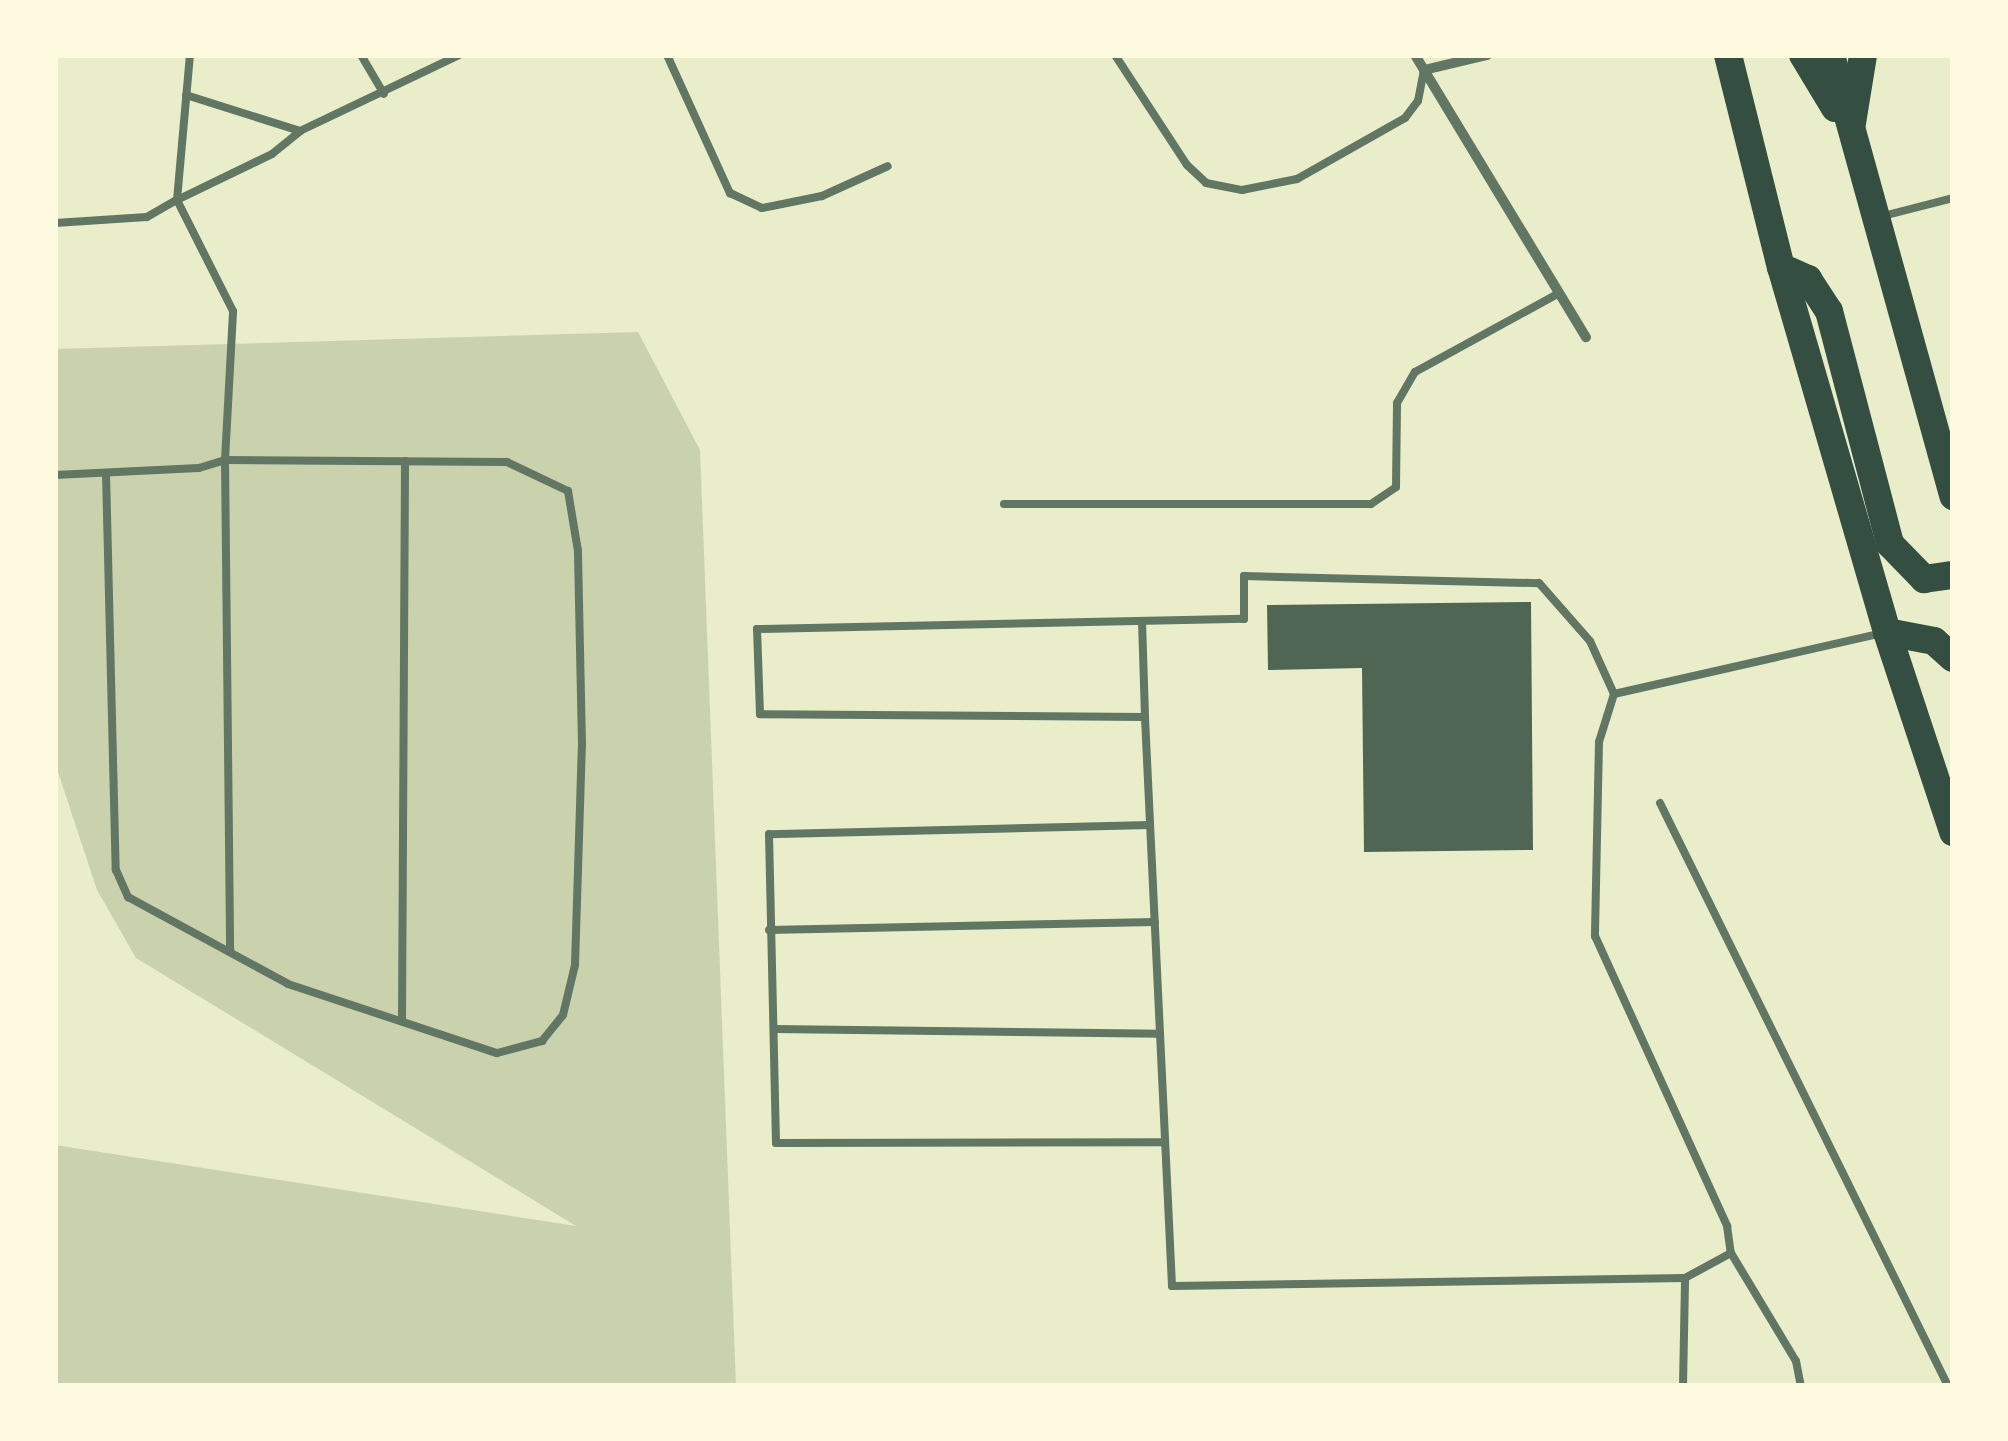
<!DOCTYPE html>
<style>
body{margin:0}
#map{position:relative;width:2008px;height:1441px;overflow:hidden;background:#e9edc9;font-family:Figtree,sans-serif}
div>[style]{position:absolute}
.green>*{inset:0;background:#cad2ad}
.building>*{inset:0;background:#4f6655}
.service>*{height:8px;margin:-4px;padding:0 4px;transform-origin:4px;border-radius:4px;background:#617663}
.minor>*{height:10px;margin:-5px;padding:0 5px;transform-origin:5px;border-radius:5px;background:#617663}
.trunk>*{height:28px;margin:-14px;padding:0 14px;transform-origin:14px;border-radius:14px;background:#344e41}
span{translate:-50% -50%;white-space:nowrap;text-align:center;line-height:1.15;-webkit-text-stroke:10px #fefae0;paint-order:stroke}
.frame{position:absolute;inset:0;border:58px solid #fefae0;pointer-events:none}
</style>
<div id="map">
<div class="green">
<div style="clip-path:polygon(638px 332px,700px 450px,736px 1386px,55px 1386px,55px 1145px,576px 1226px,136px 958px,97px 890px,55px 763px,55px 349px)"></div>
</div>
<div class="building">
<div style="clip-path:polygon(1531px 602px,1533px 850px,1364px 852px,1362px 668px,1268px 670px,1267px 605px)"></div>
</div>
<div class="service">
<div style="left:361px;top:55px;width:45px;rotate:59.5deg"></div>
<div style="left:667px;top:55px;width:152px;rotate:65.5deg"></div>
<div style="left:730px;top:193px;width:35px;rotate:25deg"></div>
<div style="left:762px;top:208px;width:61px;rotate:-11.3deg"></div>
<div style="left:822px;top:196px;width:72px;rotate:-24.4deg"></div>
<div style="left:1115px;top:55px;width:131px;rotate:56.8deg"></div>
<div style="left:1187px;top:165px;width:26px;rotate:43deg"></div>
<div style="left:1206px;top:183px;width:37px;rotate:11deg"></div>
<div style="left:1242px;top:190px;width:56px;rotate:-11.3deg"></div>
<div style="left:1297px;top:179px;width:124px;rotate:-29.5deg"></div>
<div style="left:1405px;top:118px;width:21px;rotate:-53deg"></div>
<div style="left:1418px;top:101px;width:32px;rotate:-79deg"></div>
<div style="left:186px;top:95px;width:120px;rotate:17.5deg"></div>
<div style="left:1883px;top:216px;width:72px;rotate:-14.4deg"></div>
<div style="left:55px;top:223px;width:92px;rotate:-3.7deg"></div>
<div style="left:147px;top:217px;width:34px;rotate:-30deg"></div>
<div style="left:177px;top:200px;width:146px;rotate:-84.9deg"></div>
<div style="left:106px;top:473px;width:397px;rotate:88.6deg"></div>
<div style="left:116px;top:870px;width:30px;rotate:66deg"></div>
<div style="left:128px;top:897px;width:182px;rotate:28.5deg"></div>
<div style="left:288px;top:984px;width:220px;rotate:18.3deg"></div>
<div style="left:497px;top:1053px;width:47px;rotate:-14.9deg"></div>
<div style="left:542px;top:1041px;width:33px;rotate:-51deg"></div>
<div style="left:563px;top:1015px;width:51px;rotate:-76.5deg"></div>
<div style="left:575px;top:965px;width:220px;rotate:-88.2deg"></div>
<div style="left:582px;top:745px;width:194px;rotate:-91.2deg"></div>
<div style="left:578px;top:551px;width:61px;rotate:-99.5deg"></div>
<div style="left:568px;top:491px;width:68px;rotate:-154.6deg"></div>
<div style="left:507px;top:462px;width:282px;rotate:-179.6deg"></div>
<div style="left:225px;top:460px;width:492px;rotate:89.4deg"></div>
<div style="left:55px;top:475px;width:144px;rotate:-2.8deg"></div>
<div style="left:199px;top:468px;width:27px;rotate:-17deg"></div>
<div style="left:225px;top:460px;width:149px;rotate:-86.9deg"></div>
<div style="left:233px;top:311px;width:124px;rotate:-116.8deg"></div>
<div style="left:177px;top:200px;width:106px;rotate:-25.8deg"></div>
<div style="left:272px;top:154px;width:36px;rotate:-39deg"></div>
<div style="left:300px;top:131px;width:176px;rotate:-25.5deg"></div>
<div style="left:1004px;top:504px;width:367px"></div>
<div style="left:1371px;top:504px;width:30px;rotate:-34deg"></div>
<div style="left:1396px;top:487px;width:84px;rotate:-89.3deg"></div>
<div style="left:1397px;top:403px;width:36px;rotate:-60deg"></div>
<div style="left:1415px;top:372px;width:164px;rotate:-28.7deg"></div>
<div style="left:1142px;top:621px;width:96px;rotate:88.2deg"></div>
<div style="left:1614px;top:694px;width:50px;rotate:107.4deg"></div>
<div style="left:1599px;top:742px;width:194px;rotate:91.2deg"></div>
<div style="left:1595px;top:936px;width:319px;rotate:65.5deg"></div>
<div style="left:1727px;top:1226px;width:27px;rotate:82deg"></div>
<div style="left:1731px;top:1253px;width:52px;rotate:151.5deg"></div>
<div style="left:1685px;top:1278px;width:513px;rotate:179.11deg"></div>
<div style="left:1172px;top:1286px;width:570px;rotate:-92.72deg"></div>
<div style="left:1145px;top:717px;width:385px;rotate:-179.6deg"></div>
<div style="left:760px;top:714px;width:85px;rotate:-92deg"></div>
<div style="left:757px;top:629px;width:487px;rotate:-1.2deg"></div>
<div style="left:1244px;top:619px;width:43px;rotate:-90deg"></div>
<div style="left:1244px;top:576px;width:295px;rotate:1.4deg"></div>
<div style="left:1539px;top:583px;width:77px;rotate:48.7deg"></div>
<div style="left:1590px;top:641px;width:58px;rotate:65.6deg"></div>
<div style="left:1614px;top:694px;width:276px;rotate:-12.8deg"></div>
<div style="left:1660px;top:803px;width:650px;rotate:63.71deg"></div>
<div style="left:1150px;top:825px;width:381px;rotate:178.6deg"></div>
<div style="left:769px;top:834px;width:309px;rotate:88.7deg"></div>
<div style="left:776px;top:1143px;width:389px;rotate:-0.1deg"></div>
<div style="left:769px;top:930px;width:386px;rotate:-1.2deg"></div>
<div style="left:402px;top:1021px;width:560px;rotate:-89.69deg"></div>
<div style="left:774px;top:1029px;width:386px;rotate:0.7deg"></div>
<div style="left:1731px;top:1253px;width:126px;rotate:59deg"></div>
<div style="left:1796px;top:1361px;width:25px;rotate:79deg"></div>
<div style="left:1683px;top:1386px;width:108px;rotate:-88.9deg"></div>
</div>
<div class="minor">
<div style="left:1415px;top:55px;width:330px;rotate:58.8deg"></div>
<div style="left:1424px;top:70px;width:65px;rotate:-13.4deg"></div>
</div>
<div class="trunk">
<div style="left:1728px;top:55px;width:219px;rotate:76deg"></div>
<div style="left:1781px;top:267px;width:380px;rotate:73.8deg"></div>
<div style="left:1887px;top:632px;width:211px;rotate:71.7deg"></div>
<div style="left:1803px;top:55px;width:62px;rotate:58.9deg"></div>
<div style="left:1831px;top:55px;width:458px;rotate:74.5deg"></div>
<div style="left:1852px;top:123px;width:69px;rotate:-80.8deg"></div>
<div style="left:1781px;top:267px;width:30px;rotate:24deg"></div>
<div style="left:1808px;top:279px;width:38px;rotate:57deg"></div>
<div style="left:1829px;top:311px;width:241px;rotate:75.3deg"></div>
<div style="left:1890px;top:544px;width:49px;rotate:45.8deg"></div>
<div style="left:1924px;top:579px;width:29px;rotate:-8deg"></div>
<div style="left:1887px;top:632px;width:48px;rotate:10.8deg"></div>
<div style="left:1934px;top:641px;width:25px;rotate:42deg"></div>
</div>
<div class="frame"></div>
</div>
